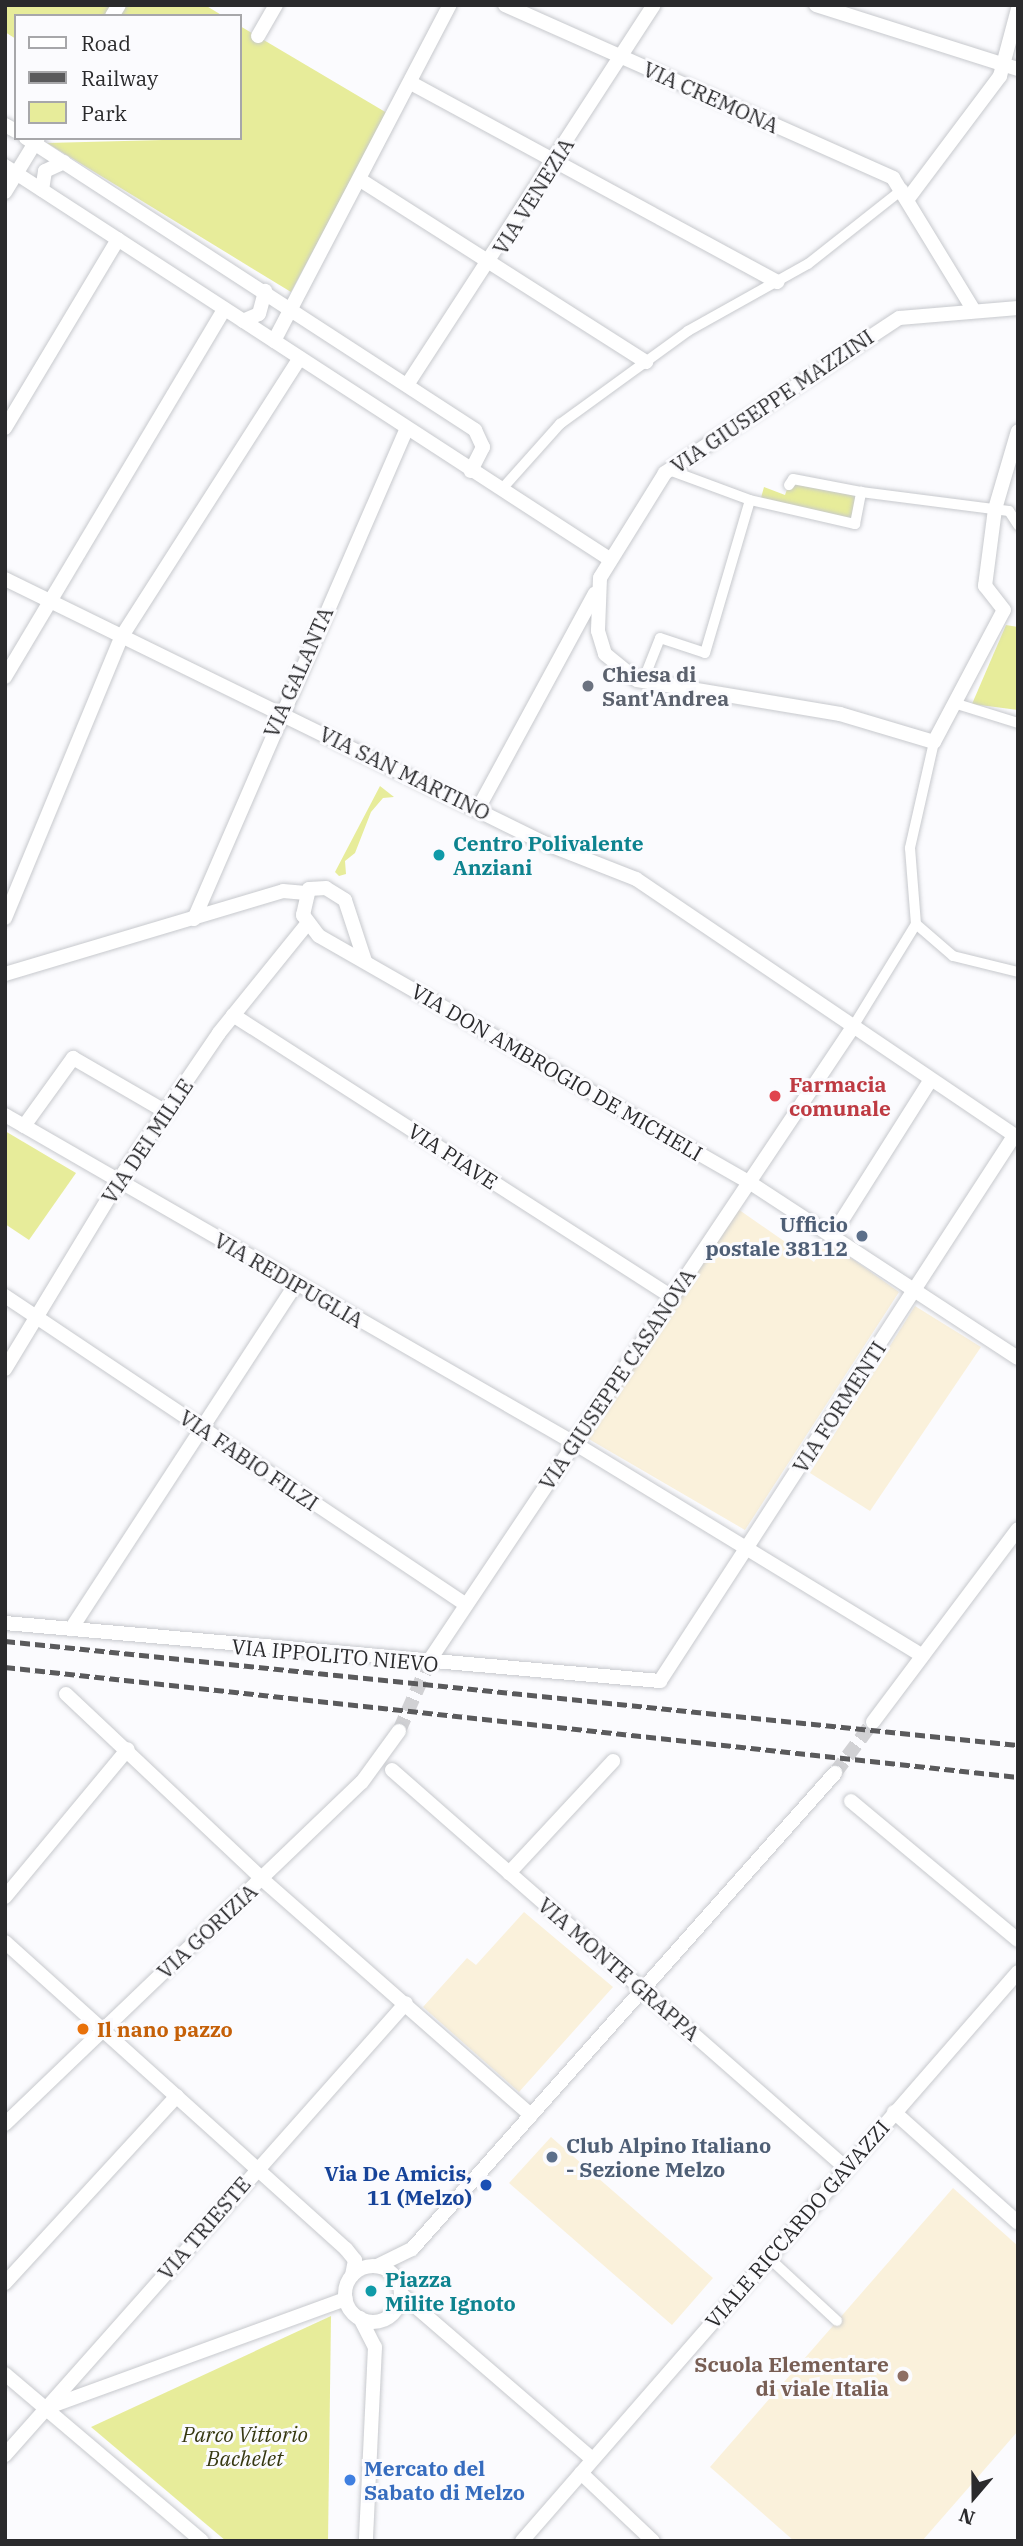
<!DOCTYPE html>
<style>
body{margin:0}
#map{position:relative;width:1023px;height:2546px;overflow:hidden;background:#fbfbfe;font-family:"IBM Plex Serif",serif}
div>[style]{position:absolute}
.education>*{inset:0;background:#faf1db}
.green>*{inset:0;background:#e7ec9a}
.minor-tunnel>*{height:14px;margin-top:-7px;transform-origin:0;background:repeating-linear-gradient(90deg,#d1d1d4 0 14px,transparent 0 21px)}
.roads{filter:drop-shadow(0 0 2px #c7c9cd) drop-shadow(0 0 2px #c7c9cd)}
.pedestrian>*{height:10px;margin:-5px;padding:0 5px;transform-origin:5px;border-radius:5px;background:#fff}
.minor>*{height:14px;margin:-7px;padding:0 7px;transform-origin:7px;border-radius:7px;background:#fff}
.minor>.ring{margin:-7px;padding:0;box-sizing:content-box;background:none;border:14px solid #fff;border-radius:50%}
.rail>*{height:4.5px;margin-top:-2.25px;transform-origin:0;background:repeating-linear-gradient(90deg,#5a5a5c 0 10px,transparent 0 15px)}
.dots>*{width:19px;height:19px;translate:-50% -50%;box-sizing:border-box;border:4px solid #fbfbfe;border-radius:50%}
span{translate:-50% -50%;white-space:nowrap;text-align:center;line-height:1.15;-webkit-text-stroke:6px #fbfbfe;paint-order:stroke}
.street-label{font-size:21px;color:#2a2a2c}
.worship-label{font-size:21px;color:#5b616d;font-weight:700}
.left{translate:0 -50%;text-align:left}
.culture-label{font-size:21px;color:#0d838f;font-weight:700}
.health-label{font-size:21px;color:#be3a42;font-weight:700}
.service-label{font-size:21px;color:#4e5e75;font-weight:700}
.right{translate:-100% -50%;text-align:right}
.food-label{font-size:21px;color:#c56008;font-weight:700}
.transit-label{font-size:21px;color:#164399;font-weight:700}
.education-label{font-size:21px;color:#785e54;font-weight:700}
.park-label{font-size:21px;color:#363811;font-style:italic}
.shop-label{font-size:21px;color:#366cbe;font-weight:700}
.frame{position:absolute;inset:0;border:7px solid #2a2a2c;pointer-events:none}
.legend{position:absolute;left:14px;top:14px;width:228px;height:126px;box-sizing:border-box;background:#fbfbfe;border:2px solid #a7a7aa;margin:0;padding:9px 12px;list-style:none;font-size:21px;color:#2a2a2c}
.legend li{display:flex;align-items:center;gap:14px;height:35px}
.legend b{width:35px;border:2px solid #a7a7aa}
.north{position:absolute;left:939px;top:2462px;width:70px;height:70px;-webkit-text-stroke:5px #fbfbfe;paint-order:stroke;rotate:200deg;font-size:19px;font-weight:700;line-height:28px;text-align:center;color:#2a2a2c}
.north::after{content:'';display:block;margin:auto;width:24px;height:32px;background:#2a2a2c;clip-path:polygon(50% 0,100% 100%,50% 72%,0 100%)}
</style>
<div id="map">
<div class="education">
<div style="clip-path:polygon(735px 1207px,814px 1262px,827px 1241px,899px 1292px,745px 1530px,587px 1438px)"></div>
<div style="clip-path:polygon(915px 1306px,981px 1347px,870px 1511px,810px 1473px)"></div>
<div style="clip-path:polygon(524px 1912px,613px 1987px,519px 2092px,423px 2007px,467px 1958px,476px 1965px)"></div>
<div style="clip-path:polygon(551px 2137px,713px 2278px,672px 2325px,509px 2183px)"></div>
<div style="clip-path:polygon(953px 2188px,1018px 2246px,1018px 2431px,922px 2541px,794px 2541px,710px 2467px)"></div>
</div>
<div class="green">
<div style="clip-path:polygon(5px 5px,205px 5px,223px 16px,16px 16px,16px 39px,5px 32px)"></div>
<div style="clip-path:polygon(240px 26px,387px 113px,291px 292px,47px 143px,240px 138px)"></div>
<div style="clip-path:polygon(792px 475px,864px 488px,857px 526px,759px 505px,764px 487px,785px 495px)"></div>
<div style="clip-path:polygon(1006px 625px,1018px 627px,1018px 710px,972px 704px)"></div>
<div style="clip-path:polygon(380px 786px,394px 797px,383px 798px,371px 812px,355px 853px,345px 861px,346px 874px,339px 876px,335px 872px)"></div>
<div style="clip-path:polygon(5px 1131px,76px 1173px,29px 1240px,5px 1224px)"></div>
<div style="clip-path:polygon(331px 2316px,328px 2541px,226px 2541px,91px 2427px)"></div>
</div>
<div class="minor-tunnel">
<div style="left:399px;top:1731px;width:80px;rotate:-66.3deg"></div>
<div style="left:835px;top:1773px;width:64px;rotate:-53.3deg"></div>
</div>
<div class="roads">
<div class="pedestrian">
<div style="left:669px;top:470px;width:86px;rotate:20.3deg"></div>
<div style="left:750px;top:500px;width:108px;rotate:12.9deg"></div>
<div style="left:855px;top:524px;width:33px;rotate:-79deg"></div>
<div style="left:861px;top:492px;width:149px;rotate:7.3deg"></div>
<div style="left:1009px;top:511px;width:17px;rotate:57deg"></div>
<div style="left:789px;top:485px;width:7px;rotate:-56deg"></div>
<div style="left:793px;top:479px;width:69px;rotate:10.8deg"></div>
<div style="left:501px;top:490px;width:89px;rotate:-48.2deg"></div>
<div style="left:560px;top:424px;width:158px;rotate:-36deg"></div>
<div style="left:688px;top:331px;width:137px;rotate:-29.2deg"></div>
<div style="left:808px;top:264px;width:121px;rotate:-38.3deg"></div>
<div style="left:643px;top:681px;width:46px;rotate:-68.4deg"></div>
<div style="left:660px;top:638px;width:47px;rotate:18.4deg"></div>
<div style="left:705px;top:653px;width:159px;rotate:-73.6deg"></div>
<div style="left:957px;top:704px;width:64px;rotate:17.3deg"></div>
<div style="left:934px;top:742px;width:109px;rotate:102.8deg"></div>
<div style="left:910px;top:848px;width:76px;rotate:85.5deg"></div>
<div style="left:916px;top:924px;width:49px;rotate:40.9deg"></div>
<div style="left:953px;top:956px;width:67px;rotate:13.8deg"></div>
<div style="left:851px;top:1030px;width:124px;rotate:-58.5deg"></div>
<div style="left:768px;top:2257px;width:94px;rotate:42.8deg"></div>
</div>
<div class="minor">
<div style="left:505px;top:5px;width:425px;rotate:24deg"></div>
<div style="left:893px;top:178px;width:153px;rotate:58.6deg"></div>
<div style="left:816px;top:5px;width:212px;rotate:17.6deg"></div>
<div style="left:112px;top:16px;width:13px;rotate:-58deg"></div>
<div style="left:258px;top:36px;width:36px;rotate:-60deg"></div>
<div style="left:411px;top:83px;width:417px;rotate:28.5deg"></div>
<div style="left:5px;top:125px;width:13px;rotate:29deg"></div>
<div style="left:26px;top:138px;width:536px;rotate:33.04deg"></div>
<div style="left:475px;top:430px;width:19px;rotate:65deg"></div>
<div style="left:483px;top:447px;width:27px;rotate:117deg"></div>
<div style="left:5px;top:166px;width:719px;rotate:33.03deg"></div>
<div style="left:362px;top:181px;width:337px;rotate:32.5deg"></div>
<div style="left:42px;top:190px;width:19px;rotate:-81deg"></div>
<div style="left:45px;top:171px;width:21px;rotate:-25deg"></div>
<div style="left:5px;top:192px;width:63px;rotate:-58.6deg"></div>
<div style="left:907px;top:200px;width:155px;rotate:-53.1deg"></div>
<div style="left:1000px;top:76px;width:69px;rotate:-75deg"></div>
<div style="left:1018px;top:308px;width:119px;rotate:175.2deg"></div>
<div style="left:899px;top:318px;width:281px;rotate:146.5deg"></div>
<div style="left:665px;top:473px;width:123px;rotate:121.8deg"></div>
<div style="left:600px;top:578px;width:53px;rotate:92.2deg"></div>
<div style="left:598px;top:631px;width:24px;rotate:73deg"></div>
<div style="left:605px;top:654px;width:41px;rotate:39.1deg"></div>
<div style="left:637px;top:680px;width:206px;rotate:9.5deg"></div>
<div style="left:840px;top:714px;width:98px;rotate:16.6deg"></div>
<div style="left:934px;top:742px;width:149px;rotate:-62.1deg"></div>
<div style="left:1004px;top:610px;width:31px;rotate:-128deg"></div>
<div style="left:985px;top:586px;width:78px;rotate:-82.6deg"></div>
<div style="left:995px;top:509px;width:81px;rotate:-73.6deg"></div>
<div style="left:243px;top:321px;width:17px;rotate:-24deg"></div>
<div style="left:259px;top:314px;width:24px;rotate:-75deg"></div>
<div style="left:274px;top:341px;width:379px;rotate:-62.4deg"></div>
<div style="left:407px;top:385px;width:453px;rotate:-57deg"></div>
<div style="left:5px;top:428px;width:220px;rotate:-59.1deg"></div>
<div style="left:5px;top:579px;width:598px;rotate:26.09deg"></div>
<div style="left:542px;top:842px;width:101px;rotate:21.5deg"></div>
<div style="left:636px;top:879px;width:462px;rotate:34.1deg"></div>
<div style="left:5px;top:677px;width:428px;rotate:-59.2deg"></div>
<div style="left:479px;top:807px;width:243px;rotate:-61.5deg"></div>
<div style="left:5px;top:918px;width:305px;rotate:-67.5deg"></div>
<div style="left:122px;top:636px;width:330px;rotate:-57.4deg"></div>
<div style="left:194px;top:919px;width:535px;rotate:-66.55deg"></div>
<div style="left:365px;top:961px;width:64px;rotate:-108.2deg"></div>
<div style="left:345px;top:900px;width:22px;rotate:-148deg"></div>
<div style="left:326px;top:888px;width:17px;rotate:177deg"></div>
<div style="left:309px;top:889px;width:27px;rotate:103deg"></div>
<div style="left:303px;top:915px;width:26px;rotate:53deg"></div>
<div style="left:319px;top:936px;width:495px;rotate:29.8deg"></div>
<div style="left:749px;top:1182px;width:321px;rotate:33.2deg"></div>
<div style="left:5px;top:974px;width:290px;rotate:-16.6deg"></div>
<div style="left:283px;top:891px;width:23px;rotate:5deg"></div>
<div style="left:233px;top:1015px;width:522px;rotate:32.72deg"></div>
<div style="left:5px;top:1115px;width:657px;rotate:29.96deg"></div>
<div style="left:574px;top:1443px;width:407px;rotate:31.4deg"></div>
<div style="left:24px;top:1126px;width:84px;rotate:-54.2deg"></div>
<div style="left:73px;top:1058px;width:108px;rotate:30.1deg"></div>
<div style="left:832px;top:1236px;width:183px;rotate:-57.7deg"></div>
<div style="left:5px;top:1296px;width:550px;rotate:33.81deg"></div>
<div style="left:5px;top:1369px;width:232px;rotate:-58.8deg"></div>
<div style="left:125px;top:1171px;width:167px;rotate:-55.7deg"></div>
<div style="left:219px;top:1033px;width:139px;rotate:-51.1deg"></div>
<div style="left:5px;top:1623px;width:658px;rotate:5.06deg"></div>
<div style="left:660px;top:1681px;width:650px;rotate:-56.99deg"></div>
<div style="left:71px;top:1629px;width:411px;rotate:-56.9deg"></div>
<div style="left:431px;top:1658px;width:756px;rotate:-56.23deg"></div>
<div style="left:66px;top:1694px;width:270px;rotate:43.3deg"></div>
<div style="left:262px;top:1879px;width:358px;rotate:41.3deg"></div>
<div style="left:873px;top:1722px;width:241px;rotate:-53.1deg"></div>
<div style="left:392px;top:1770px;width:604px;rotate:41.24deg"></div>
<div style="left:851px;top:1801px;width:217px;rotate:39.8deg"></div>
<div style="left:509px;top:1873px;width:153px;rotate:-47.1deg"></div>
<div style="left:5px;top:1897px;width:192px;rotate:-50.3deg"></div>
<div style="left:5px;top:1942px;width:459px;rotate:42deg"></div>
<div style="left:346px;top:2249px;width:14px;rotate:51deg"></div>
<div style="left:355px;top:2260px;width:16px;rotate:101deg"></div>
<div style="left:894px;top:2112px;width:166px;rotate:41.8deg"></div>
<div style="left:5px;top:2124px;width:494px;rotate:-43.8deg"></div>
<div style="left:362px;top:1782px;width:63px;rotate:-54deg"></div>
<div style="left:377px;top:2266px;width:39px;rotate:-26deg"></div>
<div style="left:412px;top:2249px;width:637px;rotate:-48.37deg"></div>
<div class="ring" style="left:345px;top:2266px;width:42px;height:42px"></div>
<div style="left:5px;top:2283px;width:254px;rotate:-47.4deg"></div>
<div style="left:401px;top:2294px;width:252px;rotate:40.8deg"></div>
<div style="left:360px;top:2318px;width:33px;rotate:63deg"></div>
<div style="left:375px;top:2347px;width:194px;rotate:92.7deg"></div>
<div style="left:5px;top:2374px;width:258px;rotate:40.3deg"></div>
<div style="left:46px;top:2408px;width:319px;rotate:-20deg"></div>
<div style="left:5px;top:2455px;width:604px;rotate:-48.42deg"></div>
<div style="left:581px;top:2473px;width:99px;rotate:43.4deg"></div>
<div style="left:522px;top:2541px;width:755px;rotate:-48.92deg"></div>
</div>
</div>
<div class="rail">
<div style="left:5px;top:1641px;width:1018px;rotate:5.86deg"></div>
<div style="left:5px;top:1667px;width:1019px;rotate:6.2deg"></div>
</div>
<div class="dots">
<div style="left:588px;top:686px;background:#6b7280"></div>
<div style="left:439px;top:855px;background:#0f9aa8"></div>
<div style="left:775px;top:1096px;background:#e0444e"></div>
<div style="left:862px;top:1236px;background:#5c6f8a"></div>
<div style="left:83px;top:2029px;background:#e8710a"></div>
<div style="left:552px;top:2157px;background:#5c6f8a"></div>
<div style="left:486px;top:2185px;background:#1a4fb4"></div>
<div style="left:371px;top:2291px;background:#0f9aa8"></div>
<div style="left:903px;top:2376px;background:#8d6e63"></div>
<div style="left:350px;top:2480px;background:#3f7fe0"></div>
</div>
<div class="street-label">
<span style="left:711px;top:97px;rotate:24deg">VIA CREMONA</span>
<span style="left:533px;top:196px;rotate:-58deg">VIA VENEZIA</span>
<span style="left:772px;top:401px;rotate:-34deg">VIA GIUSEPPE MAZZINI</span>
<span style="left:298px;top:672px;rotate:-66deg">VIA GALANTA</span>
<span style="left:405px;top:773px;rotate:26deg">VIA SAN MARTINO</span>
<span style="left:557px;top:1072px;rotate:30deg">VIA DON AMBROGIO DE MICHELI</span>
<span style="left:147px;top:1141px;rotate:-56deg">VIA DEI MILLE</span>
<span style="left:453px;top:1156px;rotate:33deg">VIA PIAVE</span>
<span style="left:289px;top:1280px;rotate:30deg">VIA REDIPUGLIA</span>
<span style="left:617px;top:1379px;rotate:-56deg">VIA GIUSEPPE CASANOVA</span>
<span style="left:839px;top:1407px;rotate:-57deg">VIA FORMENTI</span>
<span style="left:249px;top:1460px;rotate:34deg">VIA FABIO FILZI</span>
<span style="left:335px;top:1655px;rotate:5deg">VIA IPPOLITO NIEVO</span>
<span style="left:207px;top:1931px;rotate:-43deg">VIA GORIZIA</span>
<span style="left:619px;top:1969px;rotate:41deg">VIA MONTE GRAPPA</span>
<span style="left:797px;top:2224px;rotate:-49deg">VIALE RICCARDO GAVAZZI</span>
<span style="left:204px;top:2228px;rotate:-49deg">VIA TRIESTE</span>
</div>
<div class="worship-label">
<span class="left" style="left:602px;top:686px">Chiesa di<br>Sant'Andrea</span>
</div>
<div class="culture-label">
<span class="left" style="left:453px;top:855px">Centro Polivalente<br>Anziani</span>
<span class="left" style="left:385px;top:2291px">Piazza<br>Milite Ignoto</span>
</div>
<div class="health-label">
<span class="left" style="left:789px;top:1096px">Farmacia<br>comunale</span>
</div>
<div class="service-label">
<span class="right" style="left:848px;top:1236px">Ufficio<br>postale 38112</span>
<span class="left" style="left:566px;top:2157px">Club Alpino Italiano<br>- Sezione Melzo</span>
</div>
<div class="food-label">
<span class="left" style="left:97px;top:2029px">Il nano pazzo</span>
</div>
<div class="transit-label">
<span class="right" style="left:472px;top:2185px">Via De Amicis,<br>11 (Melzo)</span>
</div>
<div class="education-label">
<span class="right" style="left:889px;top:2376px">Scuola Elementare<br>di viale Italia</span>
</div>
<div class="park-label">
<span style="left:245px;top:2446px">Parco Vittorio<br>Bachelet</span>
</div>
<div class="shop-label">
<span class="left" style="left:364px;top:2480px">Mercato del<br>Sabato di Melzo</span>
</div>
<div class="frame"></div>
<ul class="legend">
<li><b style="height:9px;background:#fff"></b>Road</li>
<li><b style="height:9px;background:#5a5a5c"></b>Railway</li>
<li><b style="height:19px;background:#e7ec9a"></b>Park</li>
</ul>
<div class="north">N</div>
</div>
